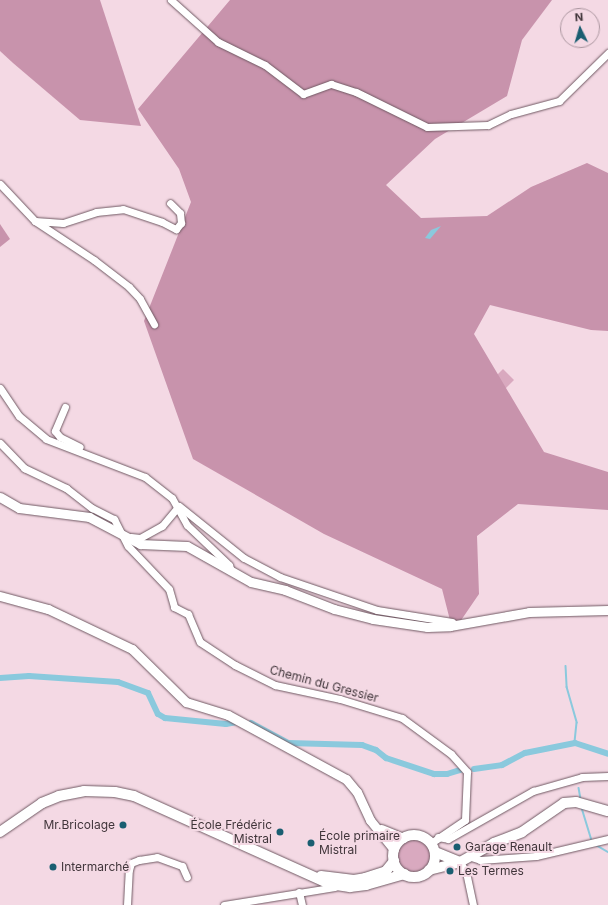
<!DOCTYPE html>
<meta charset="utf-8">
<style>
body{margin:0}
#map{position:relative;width:608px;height:905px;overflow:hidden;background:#f4d9e4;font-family:Inter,sans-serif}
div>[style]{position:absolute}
.green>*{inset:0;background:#d9a9bf}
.round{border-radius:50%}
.forest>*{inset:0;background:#c893ac}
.water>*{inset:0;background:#8ac9dd}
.stream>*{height:1.5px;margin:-0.75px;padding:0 0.75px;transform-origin:0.75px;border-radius:0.75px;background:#8ac9dd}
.canal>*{height:6px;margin:-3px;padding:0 3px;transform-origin:3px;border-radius:3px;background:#8ac9dd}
.roads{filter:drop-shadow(0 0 1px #705963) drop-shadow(0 0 1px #705963)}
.minor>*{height:7px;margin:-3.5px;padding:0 3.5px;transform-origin:3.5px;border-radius:3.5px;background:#fff}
.secondary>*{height:9px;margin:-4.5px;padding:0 4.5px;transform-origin:4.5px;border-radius:4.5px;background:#fff}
.primary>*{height:10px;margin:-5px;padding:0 5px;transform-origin:5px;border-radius:5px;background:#fff}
.primary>.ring{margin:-5px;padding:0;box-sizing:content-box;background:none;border:10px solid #fff;border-radius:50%}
.dots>*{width:11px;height:11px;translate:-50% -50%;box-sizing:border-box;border:2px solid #f4d9e4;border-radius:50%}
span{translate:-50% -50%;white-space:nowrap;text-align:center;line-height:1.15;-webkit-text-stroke:4px #f4d9e4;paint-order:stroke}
.street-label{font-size:12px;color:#40353a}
.poi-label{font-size:12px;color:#40353a}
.right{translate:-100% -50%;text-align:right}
.left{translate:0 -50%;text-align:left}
.north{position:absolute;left:560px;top:8px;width:40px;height:40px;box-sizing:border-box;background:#f4d9e4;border:1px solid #ac97a0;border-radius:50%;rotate:355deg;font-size:11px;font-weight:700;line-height:16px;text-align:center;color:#40353a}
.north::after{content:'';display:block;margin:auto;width:14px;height:18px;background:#1a5e71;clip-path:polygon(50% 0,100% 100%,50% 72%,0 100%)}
</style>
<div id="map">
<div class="green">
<div style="clip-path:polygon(503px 369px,514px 380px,493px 401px,482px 390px)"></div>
<div class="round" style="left:398px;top:840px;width:32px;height:32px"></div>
</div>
<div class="forest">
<div style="clip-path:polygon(0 0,100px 0,141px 126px,80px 120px,13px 63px,0 51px)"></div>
<div style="clip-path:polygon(230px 0,552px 0,522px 40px,507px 96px,435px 139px,386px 185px,421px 218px,487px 216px,531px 187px,587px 163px,608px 173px,608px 331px,591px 330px,490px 305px,474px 334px,544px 452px,608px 472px,608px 510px,518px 504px,477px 536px,479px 594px,453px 632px,442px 589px,324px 534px,193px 459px,144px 321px,191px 202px,179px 169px,138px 109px)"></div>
<div style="clip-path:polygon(0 224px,10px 239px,0 247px)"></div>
</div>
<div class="water">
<div style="clip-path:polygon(441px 226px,430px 239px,425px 238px,431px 230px)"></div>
</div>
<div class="stream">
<div style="left:566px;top:666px;width:21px;rotate:87deg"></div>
<div style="left:567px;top:687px;width:37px;rotate:74deg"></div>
<div style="left:577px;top:723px;width:20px;rotate:96deg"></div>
<div style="left:579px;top:788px;width:11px;rotate:80deg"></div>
<div style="left:582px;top:808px;width:34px;rotate:73deg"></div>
<div style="left:596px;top:845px;width:14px;rotate:30deg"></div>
</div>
<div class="canal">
<div style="left:0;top:678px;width:29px;rotate:-4deg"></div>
<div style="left:29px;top:676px;width:89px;rotate:3.9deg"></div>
<div style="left:118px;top:682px;width:32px;rotate:20deg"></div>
<div style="left:148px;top:693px;width:23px;rotate:65deg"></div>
<div style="left:158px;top:714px;width:8px;rotate:30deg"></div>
<div style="left:165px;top:718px;width:61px;rotate:5.6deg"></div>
<div style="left:226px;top:724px;width:11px;rotate:-10deg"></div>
<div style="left:251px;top:723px;width:42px;rotate:28.4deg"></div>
<div style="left:288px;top:743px;width:74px;rotate:1.5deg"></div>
<div style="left:362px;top:745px;width:15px;rotate:20deg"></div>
<div style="left:376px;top:750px;width:13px;rotate:39deg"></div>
<div style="left:386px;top:758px;width:51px;rotate:18.4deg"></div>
<div style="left:434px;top:774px;width:13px"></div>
<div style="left:447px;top:774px;width:14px;rotate:-17deg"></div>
<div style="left:474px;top:769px;width:28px;rotate:-8deg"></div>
<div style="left:502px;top:765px;width:26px;rotate:-28deg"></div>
<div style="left:525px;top:753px;width:51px;rotate:-11.3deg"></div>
<div style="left:575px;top:743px;width:35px;rotate:18deg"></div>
</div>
<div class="roads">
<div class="minor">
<div style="left:171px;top:0;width:63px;rotate:41.8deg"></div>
<div style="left:218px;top:42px;width:52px;rotate:26.1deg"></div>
<div style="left:265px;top:65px;width:48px;rotate:37.3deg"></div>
<div style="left:303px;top:94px;width:30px;rotate:-20deg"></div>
<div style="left:331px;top:84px;width:26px;rotate:18deg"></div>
<div style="left:356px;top:92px;width:79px;rotate:26.2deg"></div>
<div style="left:427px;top:127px;width:61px;rotate:-1.9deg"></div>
<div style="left:488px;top:125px;width:25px;rotate:-26deg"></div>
<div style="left:511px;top:114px;width:50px;rotate:-15.2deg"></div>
<div style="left:559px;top:101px;width:69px;rotate:-44.4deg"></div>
<div style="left:0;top:184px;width:51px;rotate:46.6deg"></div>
<div style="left:35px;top:221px;width:71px;rotate:33.5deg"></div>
<div style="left:94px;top:260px;width:44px;rotate:37.6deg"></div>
<div style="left:129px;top:287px;width:16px;rotate:47deg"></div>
<div style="left:140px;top:299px;width:29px;rotate:61deg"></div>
<div style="left:35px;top:221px;width:28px;rotate:4deg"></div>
<div style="left:63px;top:223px;width:35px;rotate:-18deg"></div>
<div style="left:96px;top:212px;width:27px;rotate:-6deg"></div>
<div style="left:123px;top:209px;width:41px;rotate:18.4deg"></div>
<div style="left:162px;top:222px;width:16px;rotate:27deg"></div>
<div style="left:176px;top:229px;width:8px;rotate:-50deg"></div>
<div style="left:181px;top:223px;width:10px;rotate:-96deg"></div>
<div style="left:180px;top:213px;width:14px;rotate:-135deg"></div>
<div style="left:0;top:388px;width:34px;rotate:56deg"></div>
<div style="left:19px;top:416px;width:35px;rotate:40deg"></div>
<div style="left:46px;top:439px;width:106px;rotate:21deg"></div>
<div style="left:145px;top:477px;width:34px;rotate:38deg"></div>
<div style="left:172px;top:498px;width:31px;rotate:61deg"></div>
<div style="left:187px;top:525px;width:58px;rotate:43.6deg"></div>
<div style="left:229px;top:565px;width:6px;rotate:72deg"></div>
<div style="left:65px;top:407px;width:26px;rotate:113deg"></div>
<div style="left:55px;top:431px;width:8px;rotate:50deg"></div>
<div style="left:60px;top:437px;width:22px;rotate:27deg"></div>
<div style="left:0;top:443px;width:35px;rotate:46deg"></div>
<div style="left:24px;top:468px;width:47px;rotate:25.5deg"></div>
<div style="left:66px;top:488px;width:33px;rotate:38deg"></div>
<div style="left:92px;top:508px;width:25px;rotate:27deg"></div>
<div style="left:114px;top:519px;width:30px;rotate:63deg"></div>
<div style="left:128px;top:546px;width:59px;rotate:46.4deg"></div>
<div style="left:169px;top:589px;width:19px;rotate:74deg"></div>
<div style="left:174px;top:607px;width:16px;rotate:27deg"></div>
<div style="left:188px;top:614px;width:30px;rotate:67deg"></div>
<div style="left:200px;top:642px;width:42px;rotate:33.3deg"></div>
<div style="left:235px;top:665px;width:45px;rotate:26.6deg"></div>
<div style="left:275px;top:685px;width:66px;rotate:12.2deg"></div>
<div style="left:340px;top:699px;width:65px;rotate:17deg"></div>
<div style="left:402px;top:718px;width:61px;rotate:36.3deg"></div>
<div style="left:451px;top:754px;width:24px;rotate:48deg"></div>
<div style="left:467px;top:772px;width:48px;rotate:92.4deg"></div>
<div style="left:465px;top:820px;width:41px;rotate:145.9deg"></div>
<div style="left:131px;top:537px;width:9px;rotate:6deg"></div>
<div style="left:140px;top:538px;width:25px;rotate:-29deg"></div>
<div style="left:162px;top:526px;width:26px;rotate:-50deg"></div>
<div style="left:179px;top:506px;width:83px;rotate:38.7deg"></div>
<div style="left:244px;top:558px;width:41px;rotate:27.8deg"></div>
<div style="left:280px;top:577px;width:102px;rotate:18.8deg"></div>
<div style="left:377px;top:610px;width:76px;rotate:9.1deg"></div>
<div style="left:438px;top:837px;width:10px;rotate:11deg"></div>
<div style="left:448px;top:839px;width:98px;rotate:-29.5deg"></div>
<div style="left:533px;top:791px;width:51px;rotate:-15.9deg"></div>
<div style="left:582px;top:777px;width:26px;rotate:-2deg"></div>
<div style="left:471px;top:857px;width:9px;rotate:18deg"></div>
<div style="left:480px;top:860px;width:56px;rotate:-4.1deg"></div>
<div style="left:536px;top:856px;width:74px;rotate:-13.3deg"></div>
<div style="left:460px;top:862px;width:12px;rotate:59deg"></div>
<div style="left:466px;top:872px;width:34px;rotate:78deg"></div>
<div style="left:299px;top:892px;width:13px;rotate:77deg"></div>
<div style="left:127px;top:905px;width:35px;rotate:-87deg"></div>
<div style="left:129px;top:870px;width:7px;rotate:-74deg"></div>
<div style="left:131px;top:863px;width:9px;rotate:-21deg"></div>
<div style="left:139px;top:860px;width:18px;rotate:-9deg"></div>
<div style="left:157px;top:857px;width:27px;rotate:20deg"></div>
<div style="left:182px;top:866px;width:12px;rotate:66deg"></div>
<div style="left:224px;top:905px;width:112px;rotate:-9.2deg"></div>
</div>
<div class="secondary">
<div style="left:0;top:497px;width:22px;rotate:30deg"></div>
<div style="left:19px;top:508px;width:71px;rotate:7.3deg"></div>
<div style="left:89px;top:517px;width:58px;rotate:27.9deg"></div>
<div style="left:140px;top:544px;width:47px;rotate:2.4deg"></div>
<div style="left:187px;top:546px;width:73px;rotate:29.4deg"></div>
<div style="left:251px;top:582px;width:35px;rotate:13deg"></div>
<div style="left:285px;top:590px;width:53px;rotate:21.2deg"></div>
<div style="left:334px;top:609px;width:40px;rotate:14.4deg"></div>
<div style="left:373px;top:619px;width:55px;rotate:8.4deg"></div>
<div style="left:427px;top:627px;width:23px;rotate:-2deg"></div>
<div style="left:450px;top:626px;width:80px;rotate:-10deg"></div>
<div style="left:529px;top:612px;width:79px;rotate:-1.5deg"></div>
<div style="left:0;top:596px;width:50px;rotate:15.2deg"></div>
<div style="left:48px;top:609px;width:93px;rotate:25.5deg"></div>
<div style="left:132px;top:649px;width:76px;rotate:44.5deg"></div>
<div style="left:186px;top:702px;width:44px;rotate:17.2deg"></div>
<div style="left:228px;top:715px;width:134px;rotate:28.5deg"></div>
<div style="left:346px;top:779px;width:17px;rotate:50deg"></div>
<div style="left:357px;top:792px;width:31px;rotate:65deg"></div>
<div style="left:370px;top:820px;width:38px;rotate:51deg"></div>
<div style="left:381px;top:829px;width:24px;rotate:22deg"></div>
</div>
<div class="primary">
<div style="left:0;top:832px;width:51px;rotate:-34.6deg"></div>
<div style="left:42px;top:803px;width:18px;rotate:-22deg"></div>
<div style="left:59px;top:796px;width:25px;rotate:-11deg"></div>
<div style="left:84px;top:791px;width:31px;rotate:2deg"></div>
<div style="left:115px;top:792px;width:19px;rotate:12deg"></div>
<div style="left:134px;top:796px;width:215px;rotate:24.2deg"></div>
<div style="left:330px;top:884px;width:20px;rotate:9deg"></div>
<div style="left:350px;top:887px;width:16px;rotate:-7deg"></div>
<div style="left:366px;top:885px;width:40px;rotate:-16deg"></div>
<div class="ring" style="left:393px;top:835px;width:32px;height:32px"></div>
<div style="left:435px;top:852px;width:27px;rotate:22deg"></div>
<div style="left:429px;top:870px;width:32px;rotate:-14deg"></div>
<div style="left:460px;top:862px;width:39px;rotate:-29deg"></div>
<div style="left:494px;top:843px;width:30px;rotate:-21deg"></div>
<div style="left:522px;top:832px;width:51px;rotate:-34.6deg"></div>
<div style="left:564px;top:803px;width:12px;rotate:-5deg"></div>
<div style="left:576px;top:802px;width:33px;rotate:16deg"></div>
<div style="left:321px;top:876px;width:33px;rotate:7deg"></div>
<div style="left:354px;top:880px;width:11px;rotate:-10deg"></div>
<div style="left:365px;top:878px;width:22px;rotate:-18deg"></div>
<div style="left:386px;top:871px;width:13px;rotate:-51deg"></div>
</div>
</div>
<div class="dots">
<div style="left:123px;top:825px;background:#1a5e71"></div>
<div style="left:280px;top:832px;background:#1a5e71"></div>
<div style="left:311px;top:843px;background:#1a5e71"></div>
<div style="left:457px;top:847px;background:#1a5e71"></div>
<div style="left:53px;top:867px;background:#1a5e71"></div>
<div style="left:450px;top:871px;background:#1a5e71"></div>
</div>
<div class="street-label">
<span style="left:324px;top:684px;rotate:15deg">Chemin du Gressier</span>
</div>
<div class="poi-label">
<span class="right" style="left:115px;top:825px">Mr.Bricolage</span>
<span class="right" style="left:272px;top:832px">École Frédéric<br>Mistral</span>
<span class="left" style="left:319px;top:843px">École primaire<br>Mistral</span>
<span class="left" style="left:465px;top:847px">Garage Renault</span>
<span class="left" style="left:61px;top:867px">Intermarché</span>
<span class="left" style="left:458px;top:871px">Les Termes</span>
</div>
<div class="north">N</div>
</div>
